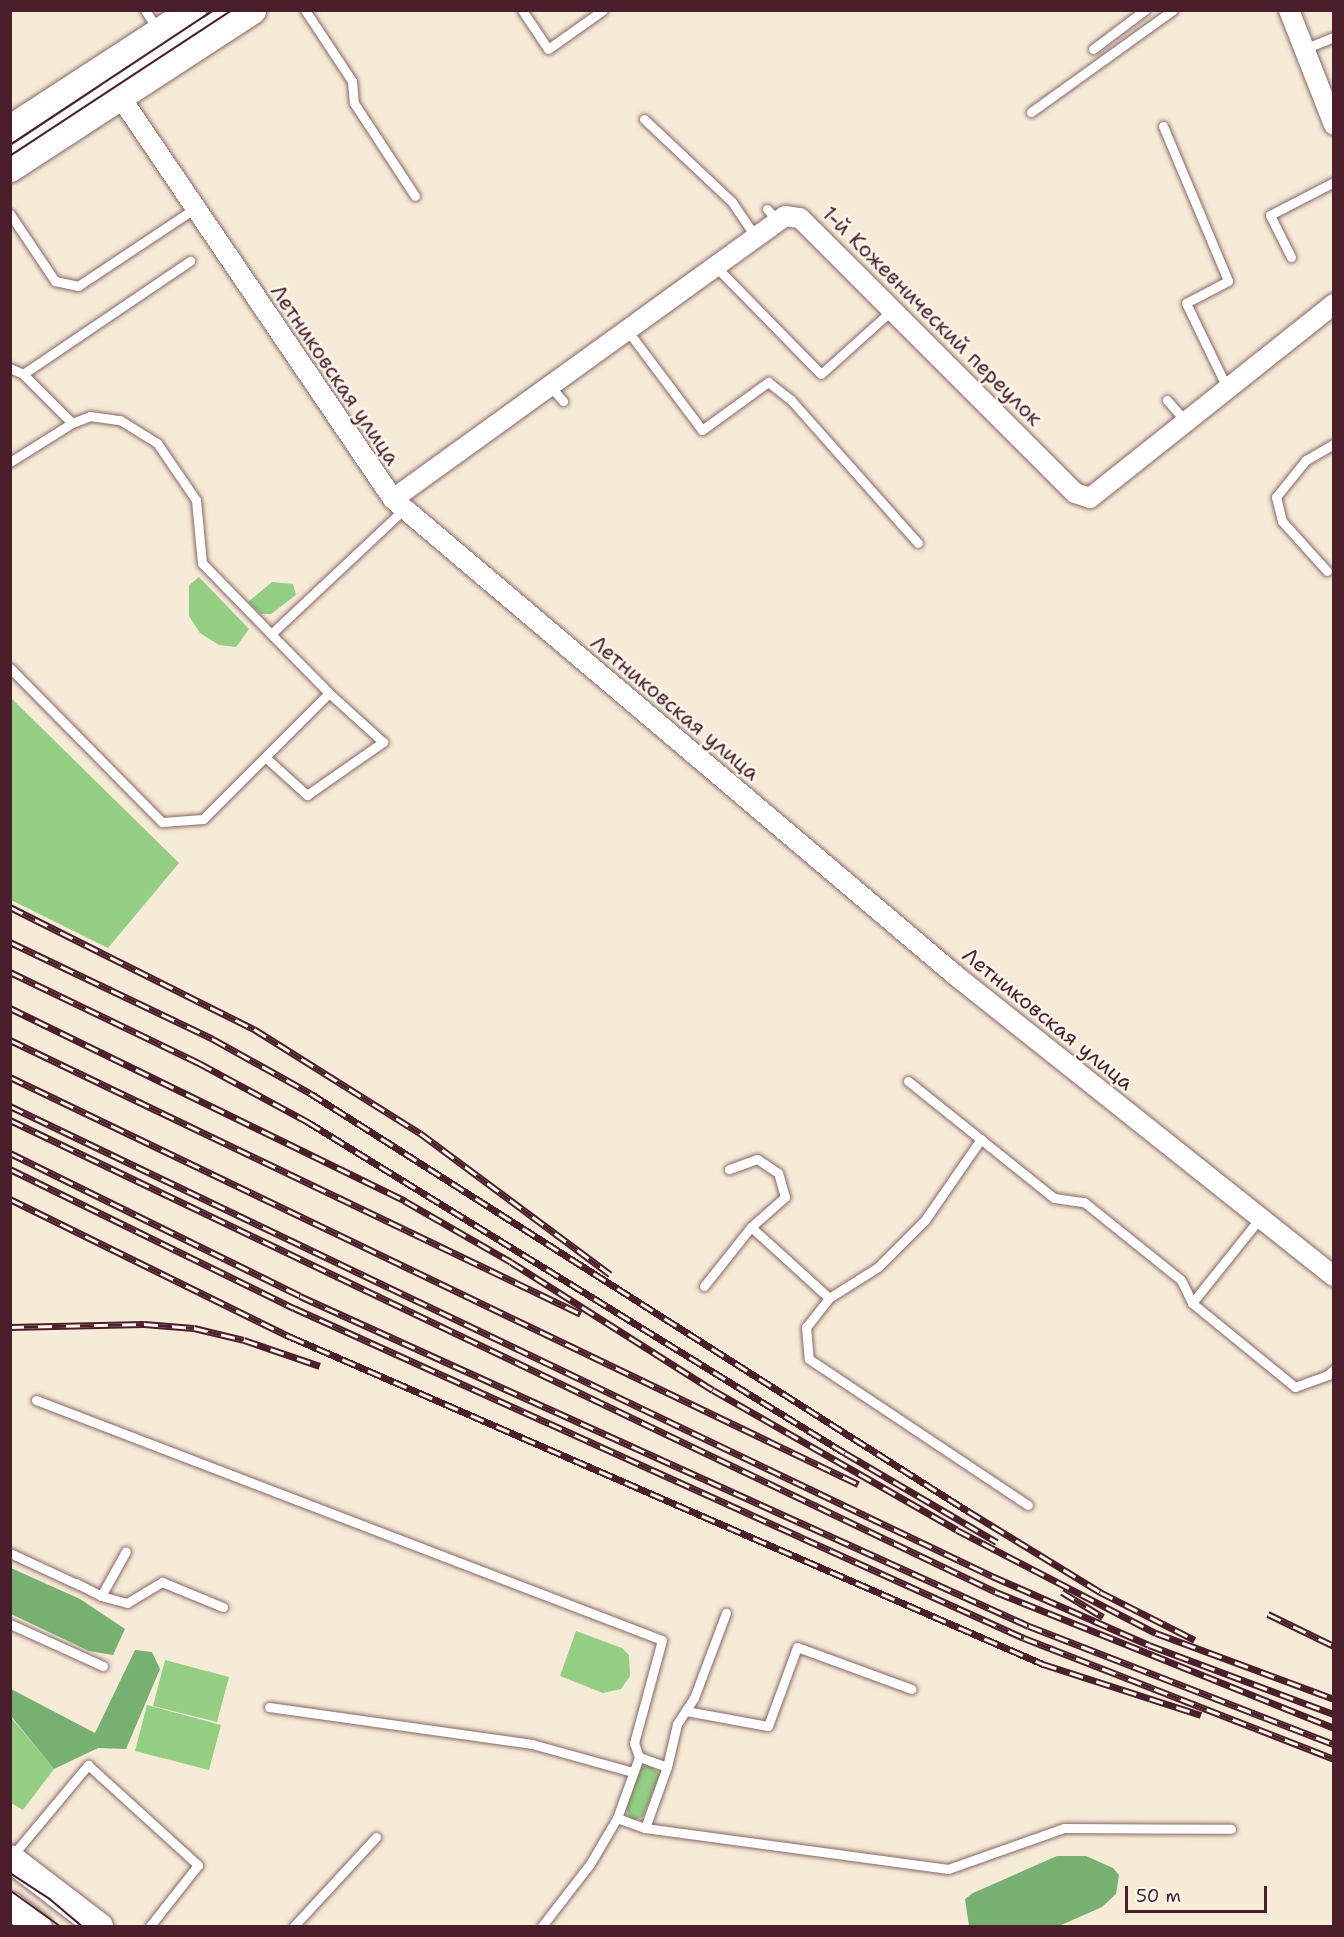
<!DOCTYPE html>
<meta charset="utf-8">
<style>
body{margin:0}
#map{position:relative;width:1344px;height:1937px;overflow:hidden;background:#f6ebd7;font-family:"Shantell Sans",sans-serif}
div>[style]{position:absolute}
.green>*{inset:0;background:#93ce83}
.forest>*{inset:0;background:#76b171}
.roads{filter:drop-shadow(0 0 2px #866667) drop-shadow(0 0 2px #866667)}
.lane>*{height:9px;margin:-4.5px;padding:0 4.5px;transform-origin:4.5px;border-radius:4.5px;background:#fff}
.street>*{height:20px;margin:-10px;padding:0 10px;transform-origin:10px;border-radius:10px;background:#fff}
.secondary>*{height:27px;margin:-13.5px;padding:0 13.5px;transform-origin:13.5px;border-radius:13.5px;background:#fff}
.tram>*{height:1.5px;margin:-0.75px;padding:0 0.75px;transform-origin:0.75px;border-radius:0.75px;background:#4a1f2b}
.rail>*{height:7px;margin-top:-3.5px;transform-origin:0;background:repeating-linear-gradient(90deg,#fbf7ec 0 14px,#4a1f2b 0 28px);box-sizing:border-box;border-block:2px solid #4a1f2b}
span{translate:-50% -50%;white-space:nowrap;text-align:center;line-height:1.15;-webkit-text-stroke:5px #fbf7ec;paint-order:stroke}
.street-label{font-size:21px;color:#4a1f2b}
.frame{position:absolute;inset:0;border:12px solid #4a1f2b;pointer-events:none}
.scale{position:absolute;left:1125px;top:1886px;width:142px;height:27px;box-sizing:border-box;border:3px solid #4a1f2b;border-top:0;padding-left:8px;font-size:18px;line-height:21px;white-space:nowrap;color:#4a1f2b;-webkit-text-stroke:4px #fbf7ec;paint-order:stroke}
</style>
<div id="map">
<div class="green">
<div style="clip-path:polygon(199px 577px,249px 629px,236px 647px,219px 645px,200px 633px,189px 616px,189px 585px)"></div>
<div style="clip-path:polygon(272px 582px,293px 584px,296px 595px,271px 614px,261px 614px,248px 602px)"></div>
<div style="clip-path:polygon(10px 697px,179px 863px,108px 948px,11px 900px)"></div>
<div style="clip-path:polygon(576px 1631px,622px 1648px,629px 1655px,630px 1676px,621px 1689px,603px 1693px,560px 1676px)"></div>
<div style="clip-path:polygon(165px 1660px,229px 1677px,217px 1722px,153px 1706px)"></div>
<div style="clip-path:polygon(147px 1705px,221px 1725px,209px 1770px,135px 1751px)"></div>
<div style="clip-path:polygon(10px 1716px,54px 1769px,23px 1810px,11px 1803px)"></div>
<div style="clip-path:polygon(647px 1764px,660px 1774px,643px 1817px,631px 1821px,626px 1809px,641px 1767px)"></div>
</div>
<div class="forest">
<div style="clip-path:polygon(11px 1568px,80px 1599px,125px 1629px,113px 1655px,89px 1651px,11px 1614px)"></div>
<div style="clip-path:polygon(135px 1650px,152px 1652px,160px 1669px,126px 1749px,98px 1748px,54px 1769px,11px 1716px,11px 1689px,95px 1733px)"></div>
<div style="clip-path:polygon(1057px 1856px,1086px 1856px,1113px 1868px,1119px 1875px,1116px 1894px,1102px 1907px,1059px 1926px,969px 1926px,965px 1899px,973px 1893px)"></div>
</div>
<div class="roads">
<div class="lane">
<div style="left:145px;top:10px;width:24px;rotate:57deg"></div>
<div style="left:305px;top:10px;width:85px;rotate:56.5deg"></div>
<div style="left:352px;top:81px;width:22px;rotate:85deg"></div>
<div style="left:354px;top:103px;width:111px;rotate:56.7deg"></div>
<div style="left:522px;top:10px;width:47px;rotate:56.3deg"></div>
<div style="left:548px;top:49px;width:67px;rotate:-35.3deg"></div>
<div style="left:1093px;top:49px;width:65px;rotate:-36.9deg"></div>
<div style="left:1304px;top:49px;width:32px;rotate:-22deg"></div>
<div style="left:1031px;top:112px;width:175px;rotate:-35.7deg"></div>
<div style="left:644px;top:119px;width:121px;rotate:43.3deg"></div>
<div style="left:732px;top:202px;width:41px;rotate:55.9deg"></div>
<div style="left:1163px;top:126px;width:168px;rotate:67.2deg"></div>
<div style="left:1228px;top:281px;width:47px;rotate:152.4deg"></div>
<div style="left:1186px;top:303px;width:94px;rotate:64.2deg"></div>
<div style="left:10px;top:151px;width:255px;rotate:-33.5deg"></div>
<div style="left:767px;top:209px;width:16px;rotate:47deg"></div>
<div style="left:10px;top:214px;width:81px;rotate:56.1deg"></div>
<div style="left:55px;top:281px;width:24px;rotate:12deg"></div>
<div style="left:78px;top:286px;width:139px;rotate:-33.6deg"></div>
<div style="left:1291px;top:257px;width:47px;rotate:-116.6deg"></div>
<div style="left:1270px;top:215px;width:72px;rotate:-27.3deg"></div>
<div style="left:722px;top:264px;width:9px;rotate:90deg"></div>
<div style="left:722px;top:273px;width:141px;rotate:45.6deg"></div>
<div style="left:821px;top:374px;width:96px;rotate:-42deg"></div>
<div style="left:627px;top:330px;width:125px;rotate:53.1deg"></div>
<div style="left:702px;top:430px;width:82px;rotate:-36deg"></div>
<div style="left:768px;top:382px;width:29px;rotate:38deg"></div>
<div style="left:791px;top:400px;width:191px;rotate:48.4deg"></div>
<div style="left:10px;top:368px;width:14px;rotate:25deg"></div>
<div style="left:23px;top:374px;width:69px;rotate:45deg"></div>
<div style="left:72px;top:423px;width:19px;rotate:-21deg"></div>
<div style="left:90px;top:416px;width:30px;rotate:8deg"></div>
<div style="left:120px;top:420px;width:44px;rotate:31.9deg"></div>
<div style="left:157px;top:443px;width:69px;rotate:55.6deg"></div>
<div style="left:196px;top:500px;width:63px;rotate:84.6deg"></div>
<div style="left:202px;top:563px;width:99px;rotate:45.8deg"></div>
<div style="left:271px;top:634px;width:183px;rotate:-43.2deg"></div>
<div style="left:23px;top:374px;width:202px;rotate:-34.1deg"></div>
<div style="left:550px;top:386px;width:20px;rotate:49deg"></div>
<div style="left:1167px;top:400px;width:29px;rotate:49deg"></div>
<div style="left:10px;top:462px;width:73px;rotate:-32.2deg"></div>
<div style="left:1327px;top:571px;width:67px;rotate:-132deg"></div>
<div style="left:1282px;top:521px;width:25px;rotate:-104deg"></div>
<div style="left:1276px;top:497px;width:48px;rotate:-51deg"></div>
<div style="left:1306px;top:460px;width:32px;rotate:-30deg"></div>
<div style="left:10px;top:668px;width:216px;rotate:45.4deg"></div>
<div style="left:162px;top:822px;width:41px;rotate:-4.2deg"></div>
<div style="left:203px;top:819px;width:178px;rotate:-45deg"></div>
<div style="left:329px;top:693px;width:83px;rotate:-134.5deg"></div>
<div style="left:265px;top:757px;width:57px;rotate:42.1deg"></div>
<div style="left:307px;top:795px;width:93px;rotate:-34.9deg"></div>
<div style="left:383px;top:742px;width:73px;rotate:-137.8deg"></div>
<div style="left:908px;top:1081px;width:187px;rotate:38.7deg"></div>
<div style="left:1054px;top:1198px;width:30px;rotate:8deg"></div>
<div style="left:1084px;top:1202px;width:124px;rotate:38.8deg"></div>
<div style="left:1181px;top:1280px;width:25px;rotate:64deg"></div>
<div style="left:1192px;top:1303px;width:133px;rotate:39.2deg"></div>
<div style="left:1295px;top:1387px;width:35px;rotate:-20deg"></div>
<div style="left:1328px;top:1375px;width:8px;rotate:-45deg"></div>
<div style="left:981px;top:1139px;width:98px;rotate:124.7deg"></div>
<div style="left:925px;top:1220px;width:66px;rotate:135deg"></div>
<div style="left:878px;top:1267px;width:58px;rotate:147.7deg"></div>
<div style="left:829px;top:1298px;width:37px;rotate:128deg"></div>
<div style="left:806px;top:1327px;width:32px;rotate:85deg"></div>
<div style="left:809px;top:1359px;width:263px;rotate:33.7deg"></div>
<div style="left:751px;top:1227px;width:105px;rotate:42.3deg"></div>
<div style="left:704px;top:1286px;width:75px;rotate:-51.5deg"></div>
<div style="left:751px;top:1227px;width:45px;rotate:-41.4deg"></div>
<div style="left:785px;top:1197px;width:25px;rotate:-106deg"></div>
<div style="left:778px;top:1173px;width:25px;rotate:-146deg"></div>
<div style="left:757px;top:1159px;width:30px;rotate:160deg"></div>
<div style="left:1192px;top:1303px;width:109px;rotate:-51.3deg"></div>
<div style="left:36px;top:1400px;width:670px;rotate:20.98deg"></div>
<div style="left:662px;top:1640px;width:107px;rotate:105.2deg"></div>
<div style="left:634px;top:1743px;width:15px;rotate:70deg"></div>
<div style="left:10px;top:1553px;width:76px;rotate:24.9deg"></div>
<div style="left:76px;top:1583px;width:28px;rotate:27deg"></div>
<div style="left:101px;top:1596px;width:51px;rotate:-60.9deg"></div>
<div style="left:101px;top:1596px;width:27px;rotate:15deg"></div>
<div style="left:127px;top:1603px;width:41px;rotate:-31deg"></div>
<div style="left:162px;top:1582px;width:66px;rotate:22.3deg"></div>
<div style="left:10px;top:1624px;width:102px;rotate:24.3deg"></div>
<div style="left:269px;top:1707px;width:266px;rotate:8deg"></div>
<div style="left:532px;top:1744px;width:105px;rotate:15.5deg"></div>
<div style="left:686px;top:1711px;width:83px;rotate:10.4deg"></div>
<div style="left:768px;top:1726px;width:84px;rotate:-69.8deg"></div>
<div style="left:797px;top:1647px;width:122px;rotate:20.1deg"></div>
<div style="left:667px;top:1767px;width:44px;rotate:-76.9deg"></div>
<div style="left:677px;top:1724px;width:31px;rotate:-57deg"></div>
<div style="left:694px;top:1698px;width:91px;rotate:-69.4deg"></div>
<div style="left:645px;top:1828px;width:65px;rotate:-70.2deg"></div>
<div style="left:667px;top:1767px;width:30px;rotate:-160deg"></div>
<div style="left:639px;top:1757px;width:65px;rotate:109.8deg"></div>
<div style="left:617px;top:1818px;width:30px;rotate:20deg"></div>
<div style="left:645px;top:1828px;width:306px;rotate:7.7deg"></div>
<div style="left:948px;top:1869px;width:123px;rotate:-19.5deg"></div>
<div style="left:1064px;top:1828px;width:167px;rotate:0.3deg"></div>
<div style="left:12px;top:1856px;width:119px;rotate:-50.1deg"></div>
<div style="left:88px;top:1765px;width:149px;rotate:42.3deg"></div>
<div style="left:198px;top:1865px;width:78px;rotate:128.2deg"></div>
<div style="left:294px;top:1926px;width:121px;rotate:-47.3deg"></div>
<div style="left:542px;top:1926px;width:78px;rotate:-52.3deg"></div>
<div style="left:590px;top:1864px;width:53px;rotate:-59.6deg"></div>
</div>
<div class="street">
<div style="left:1289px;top:10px;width:123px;rotate:68.6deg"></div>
<div style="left:102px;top:70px;width:518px;rotate:55.85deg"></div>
<div style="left:393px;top:499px;width:736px;rotate:40.26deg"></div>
<div style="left:955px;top:975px;width:484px;rotate:38.5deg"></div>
<div style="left:393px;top:499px;width:483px;rotate:-35.8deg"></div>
<div style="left:785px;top:216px;width:15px;rotate:8deg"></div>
<div style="left:800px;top:218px;width:389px;rotate:45deg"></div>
<div style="left:1075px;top:493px;width:16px;rotate:18deg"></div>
<div style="left:1090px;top:498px;width:312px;rotate:-38.5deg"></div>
</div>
<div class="secondary">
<div style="left:10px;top:128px;width:217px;rotate:-33deg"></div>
<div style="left:10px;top:168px;width:289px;rotate:-33.1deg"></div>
<div style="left:10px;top:1858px;width:112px;rotate:37.4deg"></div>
<div style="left:10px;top:1905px;width:35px;rotate:37deg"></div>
</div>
</div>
<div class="tram">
<div style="left:10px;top:145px;width:245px;rotate:-33.5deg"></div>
<div style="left:10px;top:156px;width:266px;rotate:-33.3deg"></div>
<div style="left:10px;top:1873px;width:48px;rotate:33deg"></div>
<div style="left:50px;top:1899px;width:42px;rotate:40.2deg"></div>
<div style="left:10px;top:1890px;width:62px;rotate:35.8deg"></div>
</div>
<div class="rail">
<div style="left:10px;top:907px;width:273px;rotate:26.6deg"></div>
<div style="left:254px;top:1029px;width:196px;rotate:32.1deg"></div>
<div style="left:420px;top:1133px;width:237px;rotate:36.6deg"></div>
<div style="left:10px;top:942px;width:225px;rotate:25.5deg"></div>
<div style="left:213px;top:1039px;width:111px;rotate:29.1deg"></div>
<div style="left:310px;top:1093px;width:780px;rotate:32.43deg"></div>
<div style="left:968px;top:1511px;width:155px;rotate:31.5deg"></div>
<div style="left:1100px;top:1592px;width:106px;rotate:26.8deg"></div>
<div style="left:10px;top:972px;width:210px;rotate:25.7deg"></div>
<div style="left:199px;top:1063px;width:124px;rotate:28.4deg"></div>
<div style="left:308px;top:1122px;width:631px;rotate:31.65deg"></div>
<div style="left:845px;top:1453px;width:176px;rotate:30.4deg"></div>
<div style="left:10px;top:1008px;width:440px;rotate:26deg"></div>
<div style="left:405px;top:1201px;width:122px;rotate:29.9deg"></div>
<div style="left:511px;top:1262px;width:239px;rotate:32.4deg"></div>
<div style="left:713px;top:1390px;width:281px;rotate:29.8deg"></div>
<div style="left:957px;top:1530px;width:224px;rotate:27.4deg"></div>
<div style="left:1156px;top:1633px;width:190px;rotate:20.3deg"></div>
<div style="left:10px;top:1040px;width:633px;rotate:25.63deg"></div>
<div style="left:10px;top:1077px;width:941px;rotate:25.64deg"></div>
<div style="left:10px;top:1106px;width:1089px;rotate:25.58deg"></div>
<div style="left:992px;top:1576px;width:171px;rotate:23.7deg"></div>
<div style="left:1149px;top:1645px;width:197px;rotate:20.5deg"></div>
<div style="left:10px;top:1120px;width:1093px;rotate:25.58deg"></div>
<div style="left:996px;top:1592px;width:364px;rotate:21.9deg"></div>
<div style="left:10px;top:1153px;width:323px;rotate:26.2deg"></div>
<div style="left:300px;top:1296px;width:800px;rotate:24.36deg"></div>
<div style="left:1029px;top:1626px;width:327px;rotate:21.2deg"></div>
<div style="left:10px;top:1169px;width:316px;rotate:26.1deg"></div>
<div style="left:294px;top:1308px;width:801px;rotate:24.33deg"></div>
<div style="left:1024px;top:1638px;width:333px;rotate:21.3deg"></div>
<div style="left:10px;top:1199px;width:313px;rotate:26.2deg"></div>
<div style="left:291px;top:1337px;width:820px;rotate:23.5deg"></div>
<div style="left:1043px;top:1664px;width:166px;rotate:17.9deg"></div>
<div style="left:10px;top:1327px;width:134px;rotate:-1.3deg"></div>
<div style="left:144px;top:1324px;width:50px;rotate:4.6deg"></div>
<div style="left:194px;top:1328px;width:51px;rotate:13.5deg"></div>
<div style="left:244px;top:1340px;width:80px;rotate:18.9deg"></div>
<div style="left:1062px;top:1592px;width:48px;rotate:31.4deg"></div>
<div style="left:1268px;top:1614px;width:73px;rotate:25.9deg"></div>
</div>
<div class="street-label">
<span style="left:932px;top:316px;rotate:45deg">1-й Кожевнический переулок</span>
<span style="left:335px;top:375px;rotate:56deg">Летниковская улица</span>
<span style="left:675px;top:708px;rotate:40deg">Летниковская улица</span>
<span style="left:1048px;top:1019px;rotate:39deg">Летниковская улица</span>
</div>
<div class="frame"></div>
<div class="scale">50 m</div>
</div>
